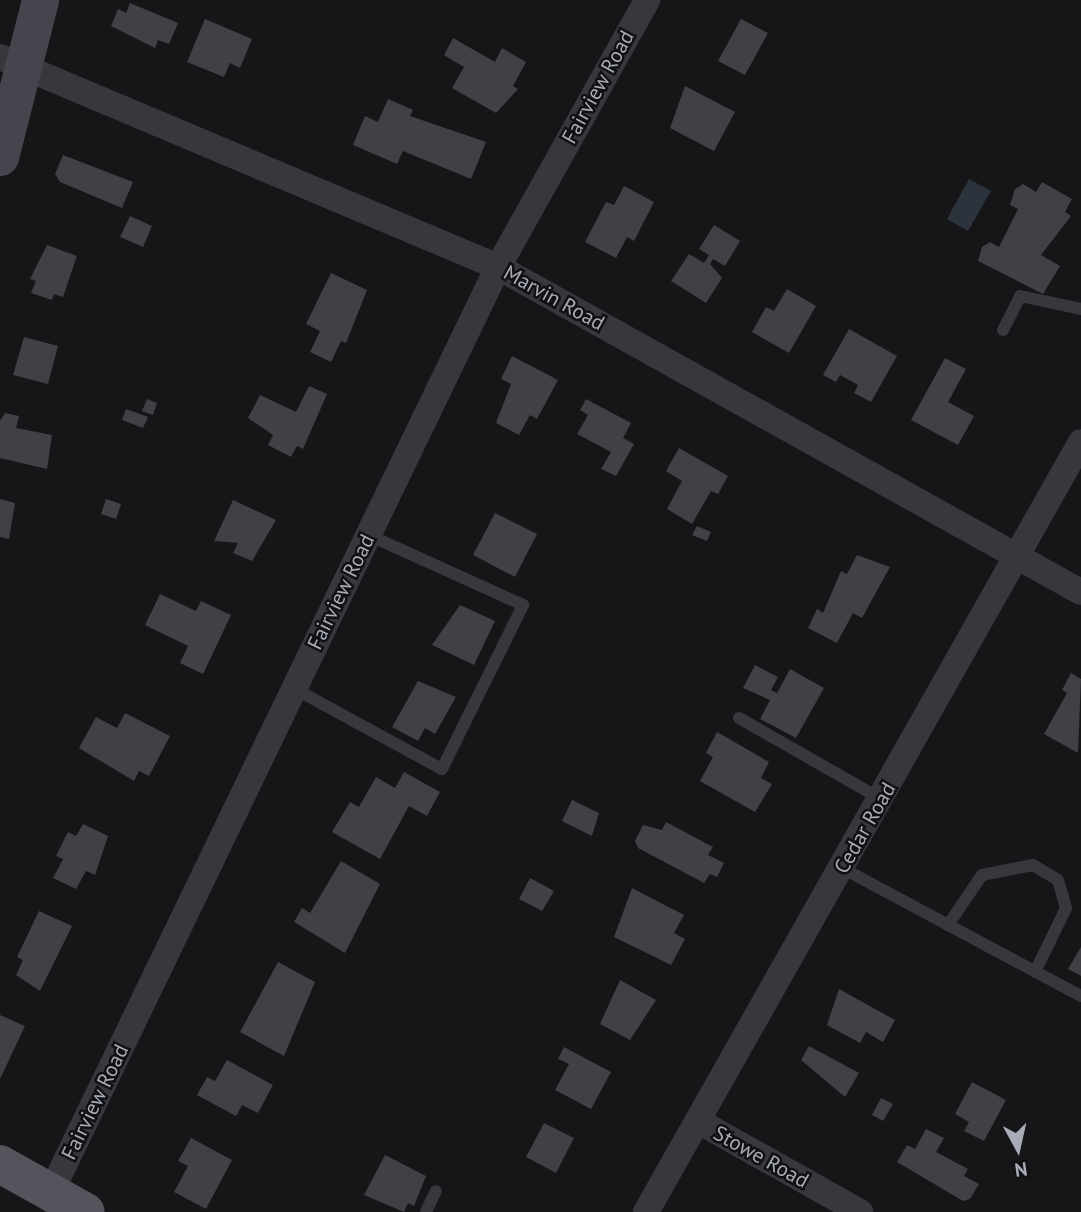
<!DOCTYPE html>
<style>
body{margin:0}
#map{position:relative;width:1081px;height:1212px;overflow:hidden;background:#161618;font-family:"PT Sans",sans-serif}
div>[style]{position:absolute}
.water>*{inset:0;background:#2c333c}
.building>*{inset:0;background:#404045}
.lane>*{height:12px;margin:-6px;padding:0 6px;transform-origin:6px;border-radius:6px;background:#37373d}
.street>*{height:26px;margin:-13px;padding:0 13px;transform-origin:13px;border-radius:13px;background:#37373d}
.secondary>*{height:37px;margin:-18.5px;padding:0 18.5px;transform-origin:18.5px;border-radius:18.5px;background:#45464d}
.primary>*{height:38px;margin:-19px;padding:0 19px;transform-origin:19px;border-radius:19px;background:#53545c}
span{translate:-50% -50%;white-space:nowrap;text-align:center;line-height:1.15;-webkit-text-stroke:5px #111113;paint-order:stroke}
.street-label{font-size:21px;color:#a8abb8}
.north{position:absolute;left:983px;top:1114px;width:70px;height:70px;-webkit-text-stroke:5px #111113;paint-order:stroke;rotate:172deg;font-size:19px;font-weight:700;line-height:28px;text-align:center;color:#a8abb8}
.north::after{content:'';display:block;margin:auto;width:24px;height:32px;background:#a8abb8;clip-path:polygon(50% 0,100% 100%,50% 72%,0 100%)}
</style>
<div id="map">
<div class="water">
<div style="clip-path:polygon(969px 179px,991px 191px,968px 231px,947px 219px)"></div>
</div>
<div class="building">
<div style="clip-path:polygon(130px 3px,178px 23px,169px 44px,158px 40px,155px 48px,111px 26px,118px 9px,126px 13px)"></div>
<div style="clip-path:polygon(205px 19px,252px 39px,240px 68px,230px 63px,224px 77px,187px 62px)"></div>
<div style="clip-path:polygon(741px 19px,768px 33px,745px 75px,718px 61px)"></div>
<div style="clip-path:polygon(453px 38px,495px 62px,502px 48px,526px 62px,513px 86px,518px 89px,496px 113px,452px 88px,464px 67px,444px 55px)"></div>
<div style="clip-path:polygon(685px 86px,735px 112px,714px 151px,670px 128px)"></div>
<div style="clip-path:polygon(388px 99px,413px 110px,410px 116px,486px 142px,471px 179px,403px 151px,397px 164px,353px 145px,365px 116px,378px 122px)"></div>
<div style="clip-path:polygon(63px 155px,133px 182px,122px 208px,60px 182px,55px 174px)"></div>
<div style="clip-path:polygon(1042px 182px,1072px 199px,1065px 212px,1071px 216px,1041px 255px,1060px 266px,1043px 294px,978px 261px,982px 247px,990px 242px,999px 247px,1018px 209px,1010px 205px,1015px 189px,1023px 184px,1036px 192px)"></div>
<div style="clip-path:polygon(624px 186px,654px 202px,634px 241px,627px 237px,616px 258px,585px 242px,606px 202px,614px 205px)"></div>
<div style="clip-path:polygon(130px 216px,152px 226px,143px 247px,120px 237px)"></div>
<div style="clip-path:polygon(714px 225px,740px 241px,725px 266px,713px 259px,710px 264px,722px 278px,706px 303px,671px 281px,689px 254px,704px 263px,709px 255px,699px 249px)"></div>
<div style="clip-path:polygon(47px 245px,77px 256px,63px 297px,54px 294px,52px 300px,31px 293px,36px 281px,30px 279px)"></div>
<div style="clip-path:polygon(331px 273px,367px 290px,346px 343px,341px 341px,331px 362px,310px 352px,320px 331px,306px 324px)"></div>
<div style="clip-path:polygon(787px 289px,816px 306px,789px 353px,752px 332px,766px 307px,774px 311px)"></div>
<div style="clip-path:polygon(849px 329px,897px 356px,871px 402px,854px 393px,858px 385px,840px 375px,836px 382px,823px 375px)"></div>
<div style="clip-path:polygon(24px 337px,58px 346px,48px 384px,13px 375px)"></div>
<div style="clip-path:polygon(512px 356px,558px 380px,537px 419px,530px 415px,519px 435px,496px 423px,511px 384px,501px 379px)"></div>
<div style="clip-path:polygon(945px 358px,966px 369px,948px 402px,974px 416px,958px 445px,911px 420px)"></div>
<div style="clip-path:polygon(309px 386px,327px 394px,303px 449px,297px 446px,291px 457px,268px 445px,273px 435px,248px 418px,260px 395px,296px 412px)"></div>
<div style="clip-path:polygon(147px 399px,157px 403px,153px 415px,142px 411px)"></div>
<div style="clip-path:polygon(586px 399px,631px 423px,623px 438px,634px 444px,616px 476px,601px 469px,611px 452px,577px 434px,588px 415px,580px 410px)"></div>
<div style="clip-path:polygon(126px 409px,148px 417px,143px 428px,122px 420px)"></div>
<div style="clip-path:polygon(5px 413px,19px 416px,16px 428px,52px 435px,47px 469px,0 458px,0 421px)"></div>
<div style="clip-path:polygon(679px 448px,728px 476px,718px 494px,711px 491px,692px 524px,667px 509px,682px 481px,666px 471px)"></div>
<div style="clip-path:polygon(0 499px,15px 503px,9px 539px,0 537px)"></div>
<div style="clip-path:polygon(106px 499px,121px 504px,116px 519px,101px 514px)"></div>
<div style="clip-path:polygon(233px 500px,276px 520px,252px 561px,233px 553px,238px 543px,214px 541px)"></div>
<div style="clip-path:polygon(495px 513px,537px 534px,515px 577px,473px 555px)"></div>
<div style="clip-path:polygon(697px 526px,711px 532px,707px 541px,692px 535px)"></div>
<div style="clip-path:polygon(857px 555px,890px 567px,862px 618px,853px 613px,837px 643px,808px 628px,817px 609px,823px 613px,841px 571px,847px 574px)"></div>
<div style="clip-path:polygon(160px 594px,196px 611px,201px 601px,231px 615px,203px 674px,180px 663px,188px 646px,145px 625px)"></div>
<div style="clip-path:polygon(460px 605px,495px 621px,474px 665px,432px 645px)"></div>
<div style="clip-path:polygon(755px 665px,778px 677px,771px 690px,777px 693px,790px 669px,824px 688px,796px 738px,760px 719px,770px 700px,743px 688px)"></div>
<div style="clip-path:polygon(1071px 673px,1081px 679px,1078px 753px,1044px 734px,1067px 693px,1062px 690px)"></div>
<div style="clip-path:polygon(418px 681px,456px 697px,435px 734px,425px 728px,418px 741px,392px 727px)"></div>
<div style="clip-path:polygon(125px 713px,170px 736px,149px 776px,139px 771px,134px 781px,79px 748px,96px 717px,117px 728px)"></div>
<div style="clip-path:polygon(717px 732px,769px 762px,761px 778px,772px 784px,755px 812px,700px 781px,713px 757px,706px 753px)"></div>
<div style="clip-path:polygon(404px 772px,440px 792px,427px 816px,409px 806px,380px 859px,332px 832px,350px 802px,359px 807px,376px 777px,395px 788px)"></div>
<div style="clip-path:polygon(572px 800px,599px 813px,592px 836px,562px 821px)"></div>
<div style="clip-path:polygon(666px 822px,713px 847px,708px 855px,724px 863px,717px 877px,710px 874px,704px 883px,638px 848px,635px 841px,643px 825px,662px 830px)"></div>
<div style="clip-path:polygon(83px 824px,108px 836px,95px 875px,86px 871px,76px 889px,53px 878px,63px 859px,56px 856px,68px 832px,76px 836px)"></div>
<div style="clip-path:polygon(341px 861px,380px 884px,345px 953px,294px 922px,302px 908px,310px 913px)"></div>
<div style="clip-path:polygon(530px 878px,554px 891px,542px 911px,519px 899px)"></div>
<div style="clip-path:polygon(632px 888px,684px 915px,674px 933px,685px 939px,671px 965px,614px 937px)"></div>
<div style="clip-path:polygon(39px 911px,72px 926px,40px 991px,16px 975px,23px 960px,17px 957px)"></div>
<div style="clip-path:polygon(1081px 947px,1081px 976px,1068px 969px)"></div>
<div style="clip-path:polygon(278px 962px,315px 982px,284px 1056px,240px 1032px)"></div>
<div style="clip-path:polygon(620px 980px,656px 1000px,630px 1040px,600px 1024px)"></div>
<div style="clip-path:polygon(839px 989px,895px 1020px,883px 1042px,866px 1032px,860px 1043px,827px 1025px)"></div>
<div style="clip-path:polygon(0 1015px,25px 1026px,0 1079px)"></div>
<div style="clip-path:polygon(809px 1046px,859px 1073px,845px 1097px,801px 1060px)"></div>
<div style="clip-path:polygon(564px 1047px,611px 1072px,591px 1109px,555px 1090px,569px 1064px,558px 1059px)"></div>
<div style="clip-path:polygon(227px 1060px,273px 1085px,258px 1113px,242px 1105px,236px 1116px,197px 1095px,207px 1077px,215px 1081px)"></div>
<div style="clip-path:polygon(972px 1082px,1006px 1100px,984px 1141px,964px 1131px,969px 1122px,955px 1114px)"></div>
<div style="clip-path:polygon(881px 1098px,893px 1104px,883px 1121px,872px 1115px)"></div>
<div style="clip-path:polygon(544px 1123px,574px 1138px,556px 1173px,526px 1157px)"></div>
<div style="clip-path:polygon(926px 1129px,944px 1138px,936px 1152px,968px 1169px,964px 1176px,979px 1184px,970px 1199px,963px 1201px,897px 1162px,907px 1145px,915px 1149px)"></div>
<div style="clip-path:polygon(191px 1138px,232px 1160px,206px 1209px,174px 1192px,188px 1166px,178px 1161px)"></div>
<div style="clip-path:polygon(385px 1155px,426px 1176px,414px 1206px,408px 1203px,404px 1212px,364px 1195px)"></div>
</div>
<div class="lane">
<div style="left:1003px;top:330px;width:38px;rotate:-63deg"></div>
<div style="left:1020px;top:296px;width:62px;rotate:12deg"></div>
<div style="left:295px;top:689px;width:167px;rotate:28.6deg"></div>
<div style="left:442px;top:769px;width:183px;rotate:-63.7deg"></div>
<div style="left:523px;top:605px;width:169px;rotate:-155.6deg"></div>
<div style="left:739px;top:718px;width:163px;rotate:29.7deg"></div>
<div style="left:842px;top:868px;width:271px;rotate:28.2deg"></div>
<div style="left:948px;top:925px;width:60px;rotate:-55.8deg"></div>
<div style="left:982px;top:875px;width:52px;rotate:-11.1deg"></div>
<div style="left:1033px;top:865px;width:29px;rotate:31deg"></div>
<div style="left:1058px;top:880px;width:29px;rotate:74deg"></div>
<div style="left:1066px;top:908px;width:71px;rotate:115.8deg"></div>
<div style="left:426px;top:1212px;width:23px;rotate:-65deg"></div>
</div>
<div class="street">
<div style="left:0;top:57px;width:540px;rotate:22.86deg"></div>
<div style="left:498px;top:267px;width:667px;rotate:29.14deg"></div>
<div style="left:698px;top:1121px;width:186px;rotate:29.3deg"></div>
<div style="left:58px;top:1207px;width:17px;rotate:-115deg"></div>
<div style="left:51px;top:1192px;width:1027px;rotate:-64.21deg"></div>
<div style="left:498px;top:267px;width:306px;rotate:-60.8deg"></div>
<div style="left:646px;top:1212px;width:884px;rotate:-60.54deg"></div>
</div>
<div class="secondary">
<div style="left:0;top:157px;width:162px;rotate:-75.7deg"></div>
</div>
<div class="primary">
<div style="left:0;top:1164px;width:98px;rotate:29.2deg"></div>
</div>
<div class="street-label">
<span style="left:598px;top:87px;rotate:-61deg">Fairview Road</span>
<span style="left:554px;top:298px;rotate:29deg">Marvin Road</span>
<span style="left:341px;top:592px;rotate:-64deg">Fairview Road</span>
<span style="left:865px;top:828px;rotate:-60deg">Cedar Road</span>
<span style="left:95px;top:1102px;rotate:-64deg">Fairview Road</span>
<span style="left:761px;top:1157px;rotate:29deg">Stowe Road</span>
</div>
<div class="north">N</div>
</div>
